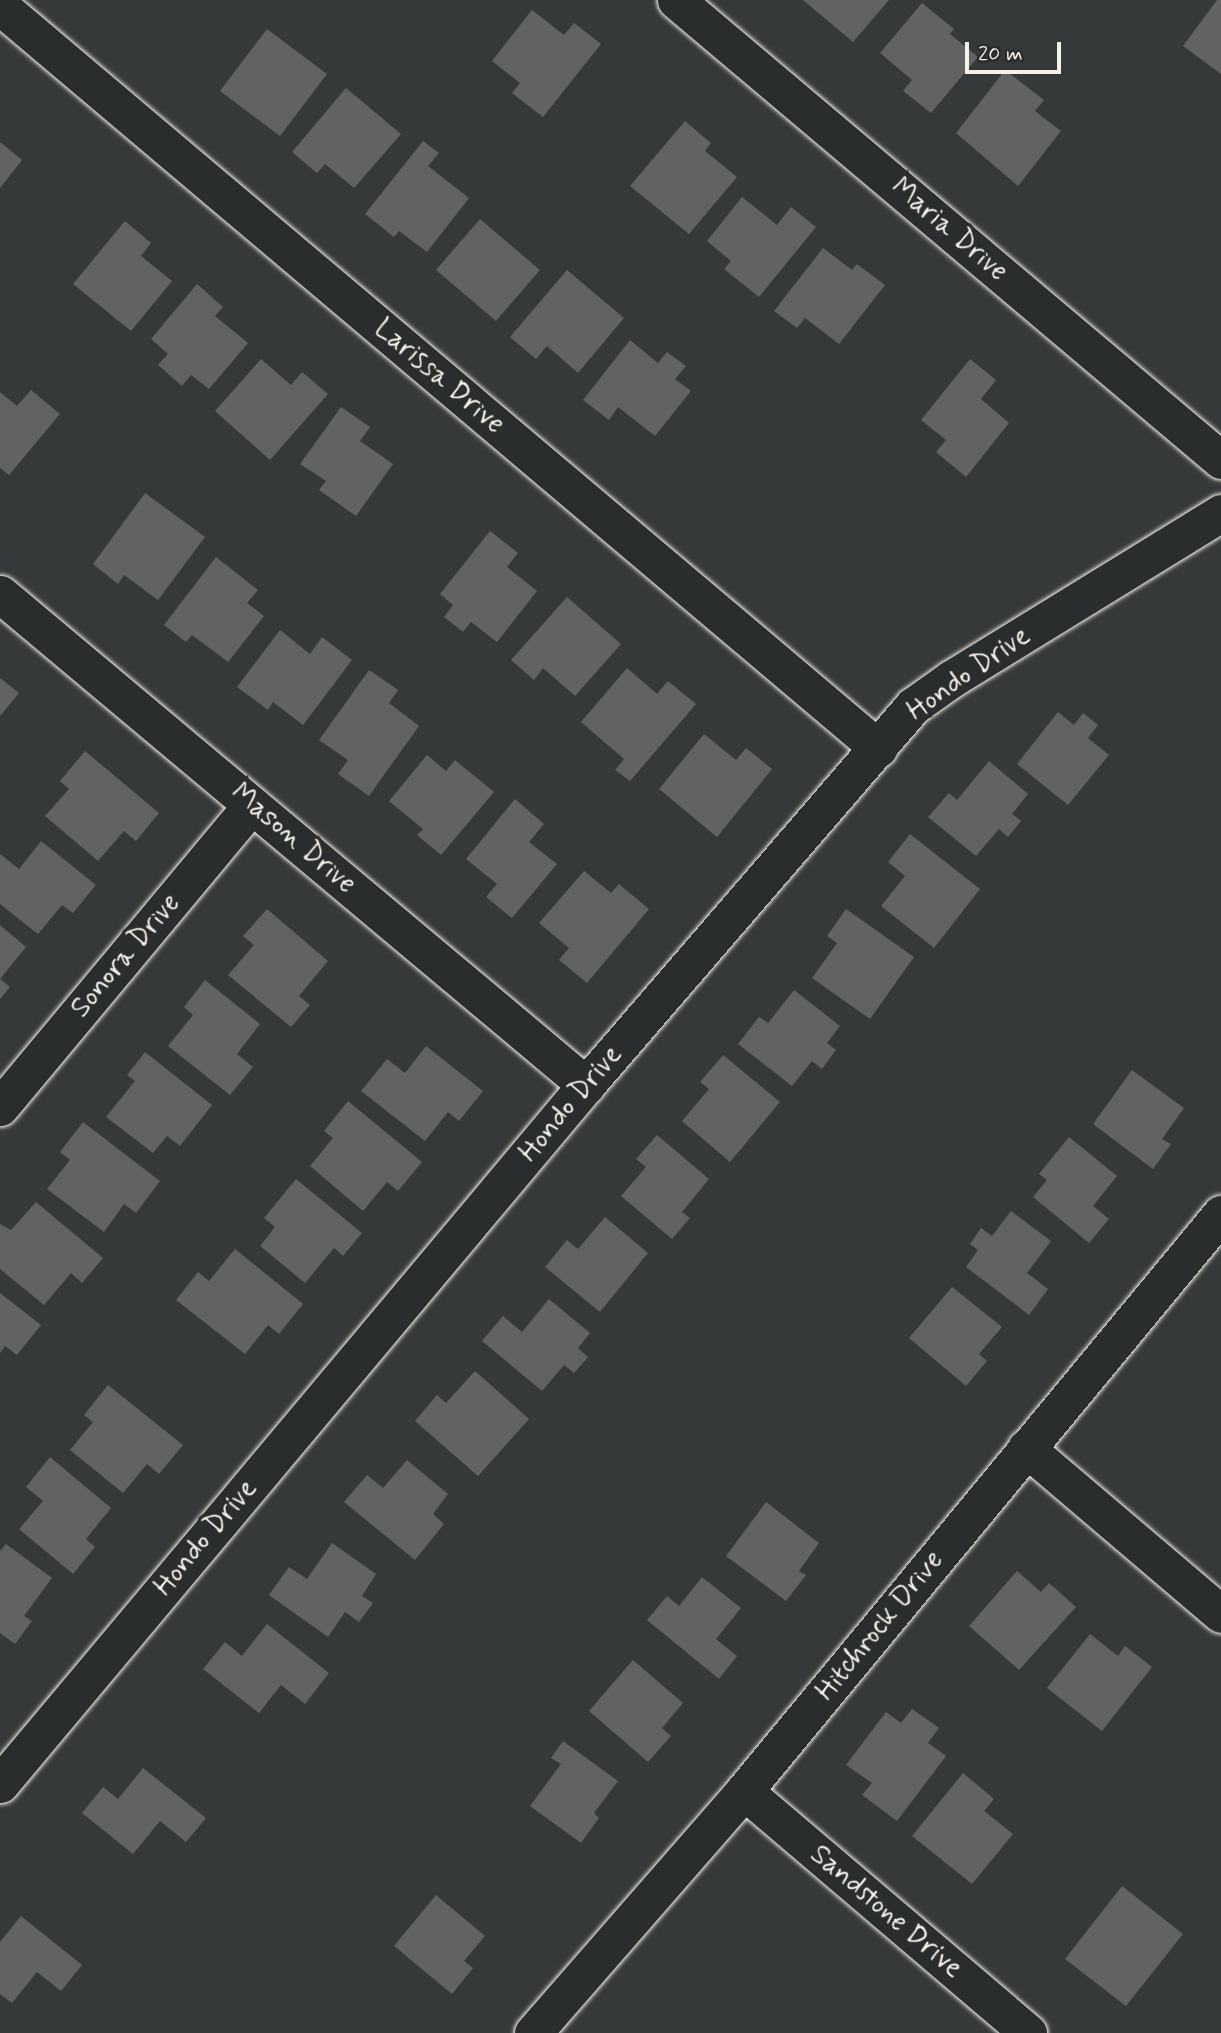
<!DOCTYPE html>
<style>
body{margin:0}
#map{position:relative;width:1221px;height:2033px;overflow:hidden;background:#363939;font-family:Mynerve,sans-serif}
div>[style]{position:absolute}
.building>*{inset:0;background:#616362}
.roads{filter:drop-shadow(0 0 2px #f4f1e8) drop-shadow(0 0 2px #f4f1e8)}
.street>*{height:37px;margin:-18.5px;padding:0 18.5px;transform-origin:18.5px;border-radius:18.5px;background:#2a2d2e}
span{translate:-50% -50%;white-space:nowrap;text-align:center;line-height:1.15;-webkit-text-stroke:7px #2a2d2e;paint-order:stroke}
.street-label{font-size:28px;color:#f4f1e8}
.scale{position:absolute;left:965px;top:42px;width:96px;height:32px;box-sizing:border-box;border:4px solid #f4f1e8;border-top:0;padding-left:9px;font-size:21px;line-height:24px;white-space:nowrap;color:#f4f1e8;-webkit-text-stroke:5px #2a2d2e;paint-order:stroke}
</style>
<div id="map">
<div class="building">
<div style="clip-path:polygon(803px 0,889px 0,853px 42px)"></div>
<div style="clip-path:polygon(1217px 0,1221px 0,1221px 74px,1183px 46px)"></div>
<div style="clip-path:polygon(922px 3px,954px 29px,950px 34px,978px 57px,931px 113px,903px 91px,912px 80px,880px 53px)"></div>
<div style="clip-path:polygon(532px 10px,564px 35px,574px 23px,601px 44px,543px 117px,512px 93px,520px 83px,492px 61px)"></div>
<div style="clip-path:polygon(267px 29px,327px 74px,280px 136px,220px 91px)"></div>
<div style="clip-path:polygon(1005px 70px,1044px 100px,1035px 111px,1061px 131px,1018px 186px,956px 133px)"></div>
<div style="clip-path:polygon(346px 88px,401px 134px,354px 188px,325px 164px,317px 173px,292px 152px)"></div>
<div style="clip-path:polygon(685px 121px,711px 143px,705px 151px,737px 177px,689px 234px,630px 186px)"></div>
<div style="clip-path:polygon(423px 141px,439px 153px,428px 166px,469px 198px,427px 252px,399px 231px,394px 237px,365px 214px)"></div>
<div style="clip-path:polygon(0 142px,22px 160px,0 188px)"></div>
<div style="clip-path:polygon(742px 197px,777px 225px,791px 207px,816px 227px,759px 297px,724px 269px,731px 261px,707px 241px)"></div>
<div style="clip-path:polygon(480px 219px,540px 270px,496px 321px,436px 270px)"></div>
<div style="clip-path:polygon(125px 221px,151px 243px,141px 256px,172px 281px,131px 331px,73px 284px)"></div>
<div style="clip-path:polygon(823px 248px,852px 270px,857px 264px,885px 285px,839px 344px,805px 318px,797px 328px,774px 311px)"></div>
<div style="clip-path:polygon(567px 270px,624px 318px,578px 373px,547px 346px,536px 359px,510px 337px)"></div>
<div style="clip-path:polygon(197px 284px,223px 307px,215px 316px,248px 343px,209px 389px,191px 375px,182px 386px,158px 365px,168px 354px,151px 339px)"></div>
<div style="clip-path:polygon(630px 340px,658px 363px,667px 352px,686px 366px,675px 379px,691px 391px,655px 436px,618px 407px,609px 420px,583px 400px)"></div>
<div style="clip-path:polygon(261px 359px,291px 385px,302px 372px,328px 394px,270px 460px,215px 411px)"></div>
<div style="clip-path:polygon(970px 359px,996px 380px,981px 399px,1009px 423px,966px 477px,936px 452px,946px 440px,921px 420px)"></div>
<div style="clip-path:polygon(31px 390px,60px 414px,9px 475px,0 468px,0 392px,17px 406px)"></div>
<div style="clip-path:polygon(341px 407px,370px 427px,360px 441px,393px 464px,356px 516px,319px 490px,326px 481px,300px 464px)"></div>
<div style="clip-path:polygon(145px 493px,205px 537px,158px 600px,124px 575px,118px 584px,93px 564px)"></div>
<div style="clip-path:polygon(490px 531px,518px 553px,507px 567px,537px 591px,497px 642px,471px 622px,463px 632px,444px 617px,453px 605px,440px 594px)"></div>
<div style="clip-path:polygon(216px 557px,258px 590px,247px 603px,264px 616px,228px 662px,192px 635px,186px 642px,164px 625px)"></div>
<div style="clip-path:polygon(567px 597px,621px 644px,575px 696px,543px 668px,534px 680px,511px 660px)"></div>
<div style="clip-path:polygon(280px 630px,310px 654px,322px 637px,352px 660px,303px 725px,273px 702px,268px 710px,237px 687px)"></div>
<div style="clip-path:polygon(627px 668px,657px 694px,668px 681px,696px 704px,630px 781px,615px 770px,624px 759px,581px 722px)"></div>
<div style="clip-path:polygon(369px 670px,398px 690px,389px 703px,419px 726px,369px 796px,338px 774px,348px 760px,319px 740px)"></div>
<div style="clip-path:polygon(0 678px,19px 693px,0 716px)"></div>
<div style="clip-path:polygon(1058px 712px,1074px 725px,1083px 713px,1098px 725px,1088px 738px,1109px 755px,1068px 805px,1017px 764px)"></div>
<div style="clip-path:polygon(704px 734px,736px 760px,746px 748px,772px 769px,717px 837px,659px 789px)"></div>
<div style="clip-path:polygon(85px 751px,159px 813px,136px 841px,124px 831px,98px 861px,45px 816px,69px 789px,60px 781px)"></div>
<div style="clip-path:polygon(427px 755px,446px 771px,455px 760px,494px 792px,441px 855px,417px 835px,423px 829px,389px 801px)"></div>
<div style="clip-path:polygon(989px 761px,1028px 794px,1012px 814px,1021px 821px,1008px 837px,999px 829px,976px 856px,928px 817px,949px 793px,957px 800px)"></div>
<div style="clip-path:polygon(515px 799px,544px 824px,529px 842px,557px 864px,512px 918px,486px 897px,497px 884px,466px 859px)"></div>
<div style="clip-path:polygon(910px 834px,980px 889px,934px 948px,881px 906px,905px 876px,888px 862px)"></div>
<div style="clip-path:polygon(41px 841px,96px 885px,73px 913px,62px 905px,38px 934px,0 904px,0 854px,19px 869px)"></div>
<div style="clip-path:polygon(584px 871px,611px 893px,619px 884px,649px 909px,587px 983px,559px 960px,569px 948px,539px 923px)"></div>
<div style="clip-path:polygon(267px 909px,328px 961px,299px 996px,310px 1005px,291px 1027px,228px 975px,254px 945px,243px 936px)"></div>
<div style="clip-path:polygon(846px 909px,914px 957px,870px 1019px,812px 978px,837px 943px,827px 936px)"></div>
<div style="clip-path:polygon(0 925px,26px 947px,0 979px,10px 987px,0 999px)"></div>
<div style="clip-path:polygon(205px 980px,260px 1024px,237px 1054px,253px 1067px,230px 1095px,168px 1046px,193px 1015px,184px 1007px)"></div>
<div style="clip-path:polygon(794px 990px,840px 1026px,827px 1043px,836px 1050px,822px 1069px,812px 1061px,792px 1086px,738px 1044px,759px 1017px,768px 1023px)"></div>
<div style="clip-path:polygon(426px 1046px,483px 1091px,459px 1121px,448px 1112px,425px 1141px,361px 1091px,387px 1059px,405px 1073px)"></div>
<div style="clip-path:polygon(145px 1052px,212px 1105px,180px 1146px,167px 1136px,153px 1153px,106px 1117px,135px 1081px,127px 1075px)"></div>
<div style="clip-path:polygon(723px 1055px,780px 1102px,730px 1162px,682px 1121px,709px 1089px,700px 1082px)"></div>
<div style="clip-path:polygon(1132px 1070px,1184px 1108px,1162px 1139px,1171px 1144px,1153px 1169px,1093px 1124px)"></div>
<div style="clip-path:polygon(348px 1101px,422px 1162px,398px 1191px,387px 1182px,363px 1211px,310px 1166px,333px 1138px,324px 1131px)"></div>
<div style="clip-path:polygon(83px 1122px,160px 1181px,136px 1213px,124px 1204px,104px 1232px,47px 1189px,70px 1160px,60px 1152px)"></div>
<div style="clip-path:polygon(657px 1135px,709px 1179px,682px 1212px,690px 1218px,672px 1239px,621px 1196px,646px 1167px,636px 1159px)"></div>
<div style="clip-path:polygon(1069px 1137px,1117px 1176px,1093px 1206px,1109px 1219px,1089px 1243px,1033px 1197px,1047px 1180px,1039px 1174px)"></div>
<div style="clip-path:polygon(296px 1179px,362px 1233px,343px 1256px,334px 1248px,305px 1283px,260px 1246px,275px 1227px,264px 1218px)"></div>
<div style="clip-path:polygon(36px 1202px,103px 1258px,82px 1283px,71px 1273px,44px 1305px,0 1269px,0 1224px,11px 1230px)"></div>
<div style="clip-path:polygon(1011px 1211px,1051px 1241px,1027px 1273px,1048px 1289px,1029px 1315px,966px 1267px,978px 1250px,970px 1244px,981px 1228px,992px 1236px)"></div>
<div style="clip-path:polygon(605px 1217px,648px 1253px,600px 1312px,545px 1267px,567px 1240px,578px 1249px)"></div>
<div style="clip-path:polygon(235px 1249px,303px 1304px,279px 1334px,268px 1325px,245px 1354px,176px 1300px,198px 1272px,209px 1281px)"></div>
<div style="clip-path:polygon(952px 1287px,1002px 1327px,979px 1354px,987px 1361px,966px 1386px,909px 1338px)"></div>
<div style="clip-path:polygon(0 1293px,41px 1325px,17px 1355px,5px 1346px,0 1353px)"></div>
<div style="clip-path:polygon(549px 1299px,590px 1333px,578px 1348px,588px 1357px,574px 1373px,564px 1365px,542px 1391px,482px 1341px,503px 1316px,522px 1332px)"></div>
<div style="clip-path:polygon(475px 1371px,529px 1419px,478px 1476px,415px 1421px,437px 1395px,446px 1403px)"></div>
<div style="clip-path:polygon(108px 1385px,183px 1445px,159px 1474px,147px 1464px,123px 1493px,70px 1450px,93px 1422px,84px 1415px)"></div>
<div style="clip-path:polygon(50px 1457px,111px 1508px,86px 1539px,95px 1547px,73px 1574px,19px 1529px,43px 1501px,26px 1487px)"></div>
<div style="clip-path:polygon(407px 1460px,448px 1494px,433px 1514px,444px 1524px,415px 1560px,344px 1502px,367px 1475px,383px 1488px)"></div>
<div style="clip-path:polygon(766px 1502px,819px 1543px,799px 1571px,806px 1575px,786px 1601px,726px 1556px)"></div>
<div style="clip-path:polygon(332px 1543px,376px 1574px,362px 1596px,373px 1603px,359px 1622px,345px 1612px,328px 1637px,269px 1595px,289px 1567px,307px 1579px)"></div>
<div style="clip-path:polygon(6px 1544px,52px 1578px,24px 1616px,32px 1621px,15px 1644px,0 1633px,0 1551px)"></div>
<div style="clip-path:polygon(1017px 1571px,1041px 1592px,1049px 1583px,1076px 1607px,1019px 1670px,969px 1626px)"></div>
<div style="clip-path:polygon(702px 1577px,741px 1608px,716px 1639px,737px 1656px,719px 1679px,647px 1620px,667px 1596px,679px 1606px)"></div>
<div style="clip-path:polygon(267px 1624px,329px 1673px,305px 1704px,281px 1685px,259px 1713px,203px 1669px,225px 1642px,242px 1656px)"></div>
<div style="clip-path:polygon(1090px 1634px,1118px 1656px,1125px 1646px,1152px 1667px,1102px 1731px,1047px 1688px)"></div>
<div style="clip-path:polygon(633px 1660px,683px 1703px,662px 1728px,671px 1736px,648px 1762px,589px 1711px)"></div>
<div style="clip-path:polygon(912px 1709px,939px 1728px,928px 1743px,946px 1756px,897px 1821px,862px 1795px,872px 1783px,846px 1765px,886px 1712px,901px 1723px)"></div>
<div style="clip-path:polygon(563px 1741px,618px 1781px,594px 1813px,599px 1818px,581px 1843px,530px 1806px,561px 1764px,551px 1758px)"></div>
<div style="clip-path:polygon(143px 1768px,206px 1818px,186px 1842px,160px 1821px,133px 1854px,82px 1813px,103px 1787px,118px 1799px)"></div>
<div style="clip-path:polygon(963px 1773px,994px 1799px,984px 1811px,1013px 1834px,972px 1884px,912px 1836px)"></div>
<div style="clip-path:polygon(1122px 1886px,1183px 1934px,1126px 2006px,1065px 1959px)"></div>
<div style="clip-path:polygon(436px 1895px,485px 1936px,464px 1961px,473px 1968px,452px 1994px,394px 1946px)"></div>
<div style="clip-path:polygon(21px 1916px,82px 1965px,61px 1991px,37px 1972px,12px 2003px,0 1994px,0 1942px)"></div>
</div>
<div class="roads">
<div class="street">
<div style="left:676px;top:0;width:713px;rotate:40.17deg"></div>
<div style="left:0;top:6px;width:1150px;rotate:40.2deg"></div>
<div style="left:0;top:594px;width:765px;rotate:39.96deg"></div>
<div style="left:0;top:1107px;width:393px;rotate:-50.2deg"></div>
<div style="left:1026px;top:1448px;width:256px;rotate:40.4deg"></div>
<div style="left:0;top:1784px;width:912px;rotate:-50.03deg"></div>
<div style="left:586px;top:1085px;width:501px;rotate:-49.21deg"></div>
<div style="left:913px;top:706px;width:47px;rotate:-35.4deg"></div>
<div style="left:951px;top:679px;width:317px;rotate:-31.6deg"></div>
<div style="left:744px;top:1791px;width:373px;rotate:40.4deg"></div>
<div style="left:533px;top:2033px;width:321px;rotate:-48.9deg"></div>
<div style="left:744px;top:1791px;width:749px;rotate:-50.42deg"></div>
</div>
</div>
<div class="street-label">
<span style="left:949px;top:230px;rotate:40deg">Maria Drive</span>
<span style="left:439px;top:377px;rotate:40deg">Larissa Drive</span>
<span style="left:969px;top:674px;rotate:-35deg">Hondo Drive</span>
<span style="left:293px;top:839px;rotate:40deg">Mason Drive</span>
<span style="left:126px;top:956px;rotate:-50deg">Sonora Drive</span>
<span style="left:571px;top:1104px;rotate:-50deg">Hondo Drive</span>
<span style="left:206px;top:1538px;rotate:-50deg">Hondo Drive</span>
<span style="left:880px;top:1626px;rotate:-51deg">Hitchrock Drive</span>
<span style="left:886px;top:1912px;rotate:40deg">Sandstone Drive</span>
</div>
<div class="scale">20 m</div>
</div>
